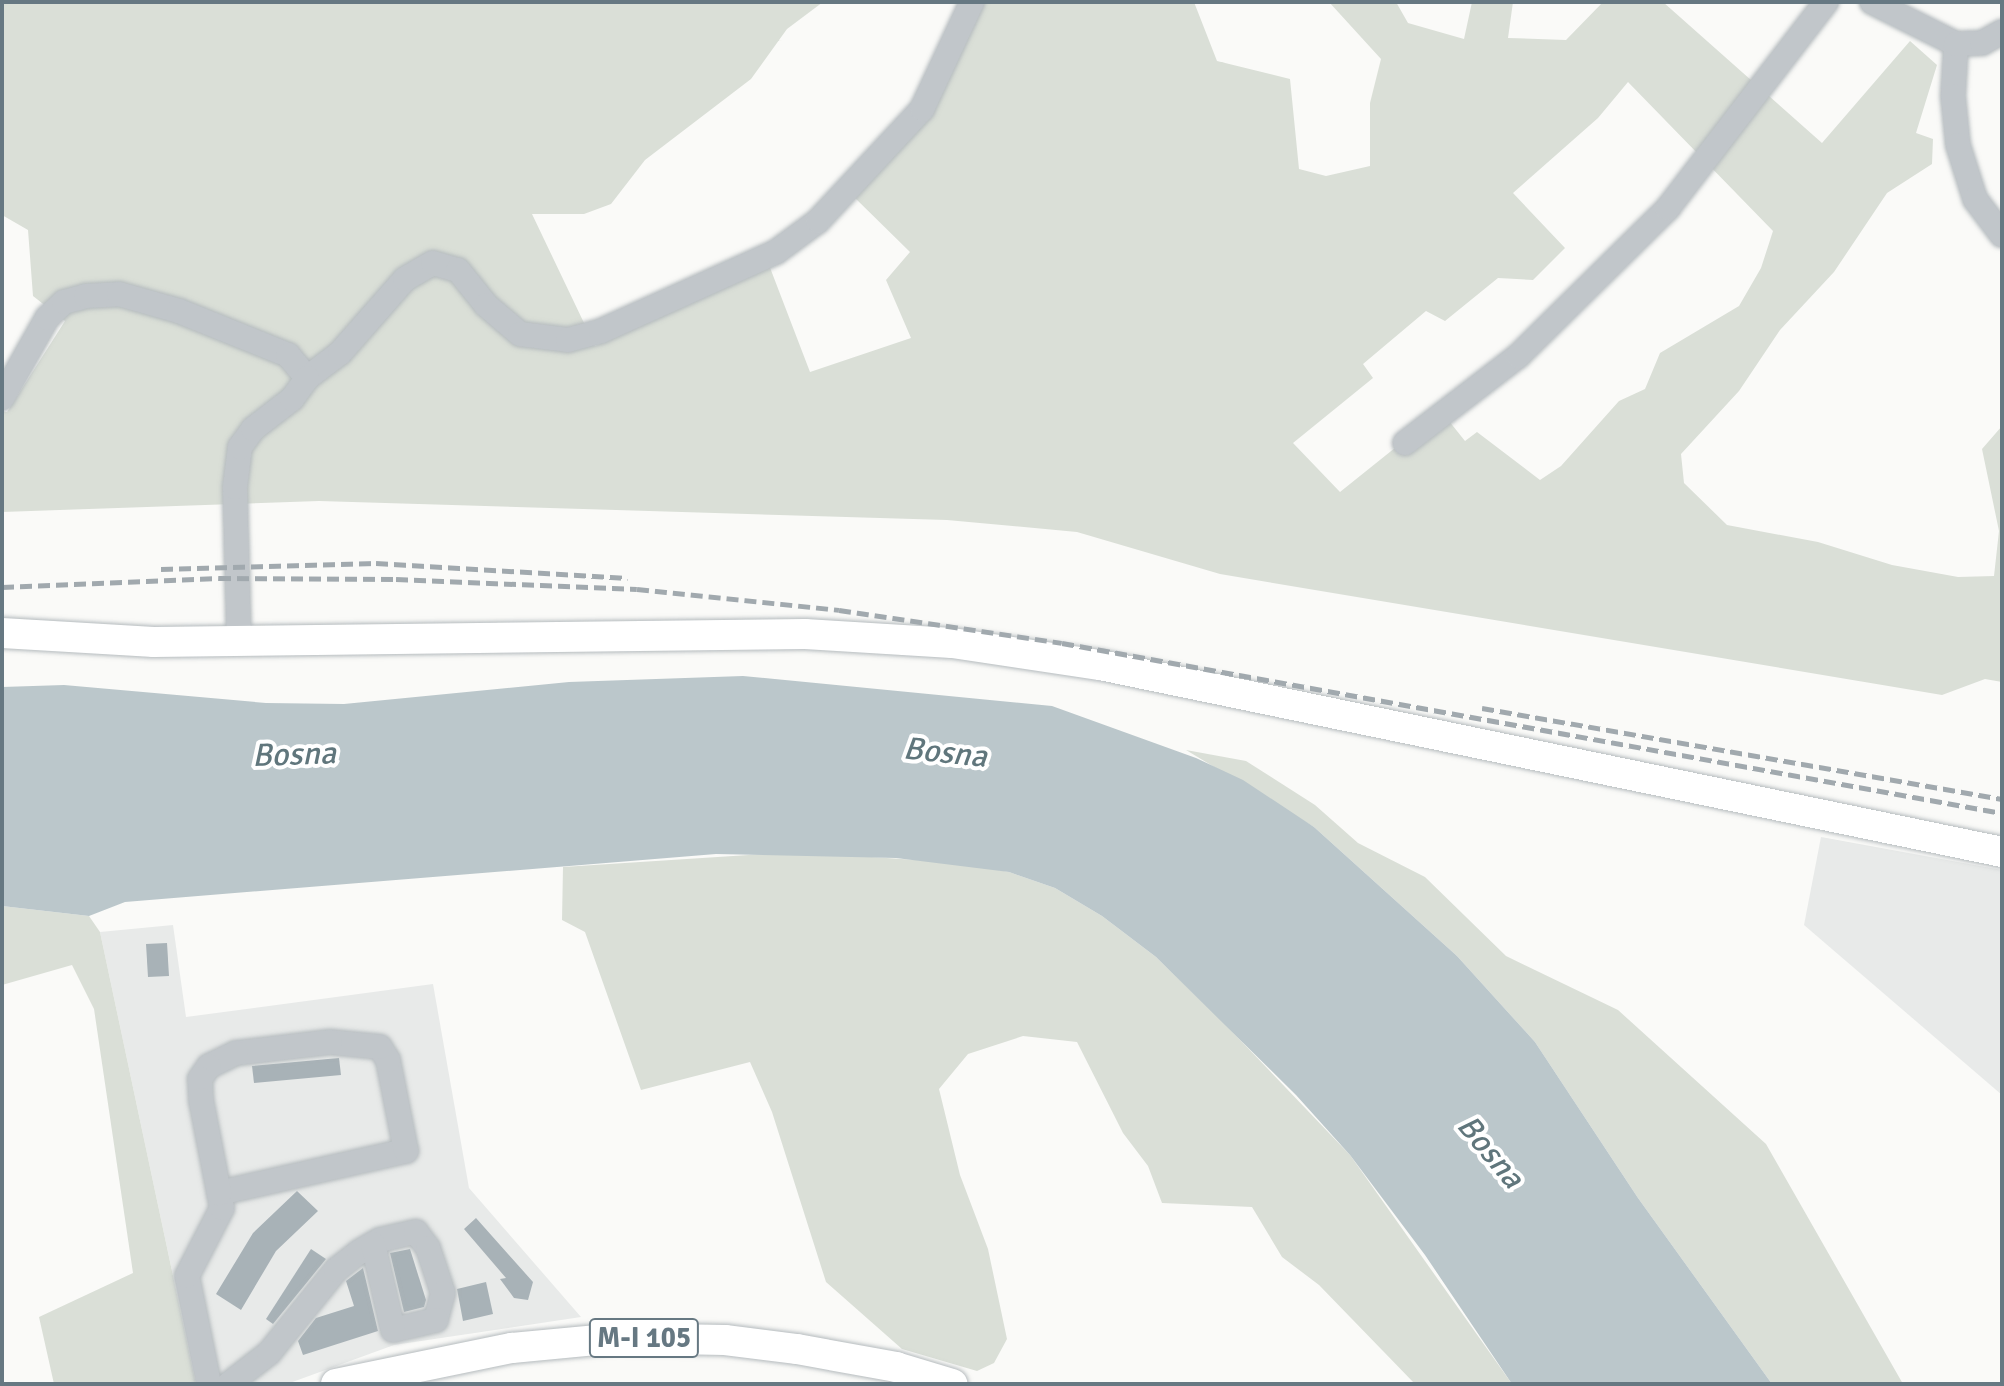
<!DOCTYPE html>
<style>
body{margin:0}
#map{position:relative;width:2004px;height:1386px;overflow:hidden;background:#fafaf8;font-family:Signika,sans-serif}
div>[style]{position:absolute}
.built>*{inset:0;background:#e8eae9}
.green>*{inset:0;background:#dadfd7}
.water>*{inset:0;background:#bbc7cb}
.building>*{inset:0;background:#a8b2b7}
.roads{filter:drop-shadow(0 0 2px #b5bbbe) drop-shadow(0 0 2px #b5bbbe)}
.minor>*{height:24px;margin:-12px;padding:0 12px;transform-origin:12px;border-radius:12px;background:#c1c6ca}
.major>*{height:30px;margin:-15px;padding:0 15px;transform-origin:15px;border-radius:15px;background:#fff}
.rail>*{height:5px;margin-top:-2.5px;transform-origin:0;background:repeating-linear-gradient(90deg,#a1a9ae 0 12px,transparent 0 18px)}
span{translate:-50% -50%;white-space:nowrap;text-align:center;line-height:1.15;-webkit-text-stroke:8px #fff;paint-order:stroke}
.shield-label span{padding:2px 6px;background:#fff;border:2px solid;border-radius:6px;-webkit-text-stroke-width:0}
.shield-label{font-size:28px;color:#667882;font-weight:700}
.water-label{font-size:32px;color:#60767c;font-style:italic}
.frame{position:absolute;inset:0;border:4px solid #667882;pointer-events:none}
</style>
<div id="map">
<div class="built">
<div style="clip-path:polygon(1821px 837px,2002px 870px,2002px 1095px,1804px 925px)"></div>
<div style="clip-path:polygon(173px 925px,186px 1017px,433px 984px,469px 1188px,581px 1317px,394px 1345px,287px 1384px,196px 1384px,100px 932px)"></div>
</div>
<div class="green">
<div style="clip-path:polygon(evenodd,2px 2px,823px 2px,787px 29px,751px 79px,645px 160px,611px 204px,584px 214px,532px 214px,595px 346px,769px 265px,810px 372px,911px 338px,886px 280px,910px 252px,854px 197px,984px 2px,1194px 2px,1217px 61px,1290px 79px,1299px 169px,1326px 176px,1370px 166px,1370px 103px,1381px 59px,1329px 2px,1396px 2px,1408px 23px,1464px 39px,1472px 2px,1513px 2px,1508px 38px,1566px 40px,1603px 2px,1663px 2px,1822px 143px,1910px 41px,1937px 65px,1916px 133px,1933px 139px,1932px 164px,1887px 193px,1834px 272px,1780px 330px,1739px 391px,1681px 454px,1684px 483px,1727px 525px,1818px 542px,1892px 565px,1958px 577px,1994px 576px,1999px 531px,1982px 449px,2002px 426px,2002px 682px,1985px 679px,1942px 695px,1220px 574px,1077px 532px,947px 520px,319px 501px,2px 512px,2px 411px,7px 412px,65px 321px,33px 296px,28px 230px,2px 215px,2px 2px,1628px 82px,1773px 231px,1761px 268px,1739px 306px,1660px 353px,1645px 389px,1619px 401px,1561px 466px,1540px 480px,1477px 432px,1465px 441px,1441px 411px,1340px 492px,1293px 443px,1373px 378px,1363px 364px,1426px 311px,1445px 321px,1498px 278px,1533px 280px,1565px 248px,1513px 193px,1598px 118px,1628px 82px)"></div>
<div style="clip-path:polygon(1186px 750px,1246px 761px,1315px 805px,1358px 843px,1425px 877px,1506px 956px,1618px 1010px,1766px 1144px,1903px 1384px,1772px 1384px,1638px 1198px,1535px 1042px,1457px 956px,1314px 827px)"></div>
<div style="clip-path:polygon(796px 852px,962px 863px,1009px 872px,1055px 888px,1102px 916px,1156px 957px,1221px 1020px,1350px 1155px,1512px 1384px,1415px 1384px,1319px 1285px,1282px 1257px,1252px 1207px,1162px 1203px,1148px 1166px,1123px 1133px,1077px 1042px,1023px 1036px,968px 1054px,939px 1089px,960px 1175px,988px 1249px,1007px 1339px,994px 1363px,977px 1371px,902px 1349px,826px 1282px,772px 1112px,750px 1062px,641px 1090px,585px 932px,562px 920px,563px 867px)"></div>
<div style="clip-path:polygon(2px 906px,89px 916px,100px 932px,196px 1384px,54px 1384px,39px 1317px,133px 1273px,94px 1009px,72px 965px,2px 985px)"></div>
</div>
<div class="water">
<div style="clip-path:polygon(743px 676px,1052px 706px,1196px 758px,1243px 780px,1314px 827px,1457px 956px,1535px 1042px,1638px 1198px,1772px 1384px,1512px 1384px,1425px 1255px,1350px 1155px,1296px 1095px,1156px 957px,1102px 916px,1055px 888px,1009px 872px,896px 858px,716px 854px,125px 902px,89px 916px,2px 906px,2px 687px,64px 685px,266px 703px,344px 704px,569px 682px)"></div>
</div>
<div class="building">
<div style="clip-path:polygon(167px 943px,169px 976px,148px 977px,146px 944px)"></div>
<div style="clip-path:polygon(339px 1058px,341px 1075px,254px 1083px,252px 1066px)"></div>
<div style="clip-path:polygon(297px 1191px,318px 1211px,276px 1251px,241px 1310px,216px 1294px,253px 1233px)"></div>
<div style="clip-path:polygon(476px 1218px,533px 1282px,528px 1300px,514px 1298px,500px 1279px,506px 1278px,464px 1229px)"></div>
<div style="clip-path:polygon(311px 1249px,326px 1259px,273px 1324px,266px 1319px)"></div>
<div style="clip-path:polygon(410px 1249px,426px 1300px,424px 1307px,404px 1312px,390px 1253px)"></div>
<div style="clip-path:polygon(363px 1268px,378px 1331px,303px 1355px,298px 1341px,316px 1318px,354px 1306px,346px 1281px)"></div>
<div style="clip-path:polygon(486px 1282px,493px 1314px,463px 1321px,457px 1289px)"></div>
</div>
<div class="roads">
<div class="minor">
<div style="left:1872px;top:2px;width:94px;rotate:26.6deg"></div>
<div style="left:1956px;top:44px;width:52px;rotate:93.3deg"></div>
<div style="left:1953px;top:96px;width:49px;rotate:84.2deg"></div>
<div style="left:1958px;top:145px;width:57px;rotate:72.5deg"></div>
<div style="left:1975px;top:199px;width:45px;rotate:53.1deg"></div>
<div style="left:1956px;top:44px;width:26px;rotate:-2deg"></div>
<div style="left:1982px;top:43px;width:23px;rotate:-29deg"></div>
<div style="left:2px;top:398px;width:92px;rotate:-60.6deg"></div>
<div style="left:47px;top:318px;width:23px;rotate:-43deg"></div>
<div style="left:64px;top:302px;width:23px;rotate:-15deg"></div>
<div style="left:86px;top:296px;width:33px;rotate:-3deg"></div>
<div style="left:119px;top:294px;width:62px;rotate:15.8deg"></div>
<div style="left:179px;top:311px;width:118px;rotate:22deg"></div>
<div style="left:288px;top:355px;width:30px;rotate:50deg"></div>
<div style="left:307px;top:378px;width:41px;rotate:-37.1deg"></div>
<div style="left:340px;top:353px;width:98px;rotate:-48.7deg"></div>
<div style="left:405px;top:279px;width:32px;rotate:-30deg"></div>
<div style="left:433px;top:263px;width:26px;rotate:16deg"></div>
<div style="left:458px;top:270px;width:45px;rotate:51.3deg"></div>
<div style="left:486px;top:305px;width:45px;rotate:40.5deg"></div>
<div style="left:520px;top:334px;width:48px;rotate:7.1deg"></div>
<div style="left:568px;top:340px;width:34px;rotate:-15deg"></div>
<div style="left:601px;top:331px;width:192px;rotate:-24.3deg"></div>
<div style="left:776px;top:252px;width:52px;rotate:-36.4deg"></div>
<div style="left:818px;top:221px;width:153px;rotate:-47.1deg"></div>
<div style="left:922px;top:109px;width:118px;rotate:-65deg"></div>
<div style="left:1405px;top:443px;width:143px;rotate:-37.6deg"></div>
<div style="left:1518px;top:356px;width:211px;rotate:-44.6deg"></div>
<div style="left:1668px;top:208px;width:260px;rotate:-52.5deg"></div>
<div style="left:239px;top:642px;width:155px;rotate:-91.5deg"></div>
<div style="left:235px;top:487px;width:40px;rotate:-82.9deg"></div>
<div style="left:240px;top:447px;width:22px;rotate:-54deg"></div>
<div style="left:253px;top:429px;width:49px;rotate:-37.6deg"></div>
<div style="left:292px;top:399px;width:26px;rotate:-54deg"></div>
<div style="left:209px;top:1384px;width:110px;rotate:-101.5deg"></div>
<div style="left:187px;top:1276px;width:76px;rotate:-62.8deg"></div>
<div style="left:222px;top:1208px;width:15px;rotate:-101deg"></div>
<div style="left:219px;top:1193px;width:192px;rotate:-12.7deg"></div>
<div style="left:406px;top:1151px;width:93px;rotate:-101.2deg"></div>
<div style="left:388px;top:1060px;width:15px;rotate:-122deg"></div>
<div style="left:380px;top:1047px;width:50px;rotate:-174.3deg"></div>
<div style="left:330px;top:1042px;width:95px;rotate:173.3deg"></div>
<div style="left:236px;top:1053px;width:30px;rotate:154deg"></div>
<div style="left:209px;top:1066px;width:16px;rotate:125deg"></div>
<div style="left:200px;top:1079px;width:21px;rotate:87deg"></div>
<div style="left:201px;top:1100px;width:95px;rotate:79deg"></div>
<div style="left:229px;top:1384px;width:51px;rotate:-37.8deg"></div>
<div style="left:269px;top:1353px;width:107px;rotate:-51.1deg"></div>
<div style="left:336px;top:1270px;width:29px;rotate:-38deg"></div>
<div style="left:359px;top:1252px;width:24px;rotate:-30deg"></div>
<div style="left:380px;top:1240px;width:37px;rotate:-13deg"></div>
<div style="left:416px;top:1232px;width:20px;rotate:53deg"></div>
<div style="left:428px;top:1248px;width:47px;rotate:71.6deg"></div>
<div style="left:443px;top:1293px;width:28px;rotate:105deg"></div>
<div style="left:436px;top:1320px;width:44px;rotate:166.9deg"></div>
<div style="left:393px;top:1330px;width:88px;rotate:-103.1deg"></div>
</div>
<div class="major">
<div style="left:2px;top:633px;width:152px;rotate:3.4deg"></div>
<div style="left:154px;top:642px;width:651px;rotate:-0.7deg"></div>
<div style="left:805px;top:634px;width:147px;rotate:3.5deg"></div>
<div style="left:952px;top:643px;width:150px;rotate:8.5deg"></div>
<div style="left:1100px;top:665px;width:921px;rotate:11.71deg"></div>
<div style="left:336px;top:1384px;width:180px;rotate:-11.6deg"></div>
<div style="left:512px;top:1348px;width:105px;rotate:-5.4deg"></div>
<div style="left:617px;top:1338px;width:108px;rotate:1.1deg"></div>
<div style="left:725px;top:1340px;width:73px;rotate:7.1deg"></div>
<div style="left:797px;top:1349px;width:101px;rotate:10.3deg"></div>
<div style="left:896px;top:1367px;width:59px;rotate:16.9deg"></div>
</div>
</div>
<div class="rail">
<div style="left:161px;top:569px;width:215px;rotate:-1.6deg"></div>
<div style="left:376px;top:563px;width:252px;rotate:3.4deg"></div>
<div style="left:2px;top:587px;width:217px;rotate:-2.4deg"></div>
<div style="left:219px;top:578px;width:177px;rotate:0.3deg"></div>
<div style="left:396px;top:579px;width:241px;rotate:2.4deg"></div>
<div style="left:637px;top:589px;width:203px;rotate:5.9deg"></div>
<div style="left:839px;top:610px;width:225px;rotate:8.4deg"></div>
<div style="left:1062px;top:643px;width:955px;rotate:10.25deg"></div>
<div style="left:1482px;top:708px;width:528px;rotate:9.93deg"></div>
</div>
<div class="shield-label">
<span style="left:644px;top:1338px">M-I 105</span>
</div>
<div class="water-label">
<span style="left:945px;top:753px;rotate:6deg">Bosna</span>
<span style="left:294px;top:755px;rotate:-2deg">Bosna</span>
<span style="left:1490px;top:1152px;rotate:50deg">Bosna</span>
</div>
<div class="frame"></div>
</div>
